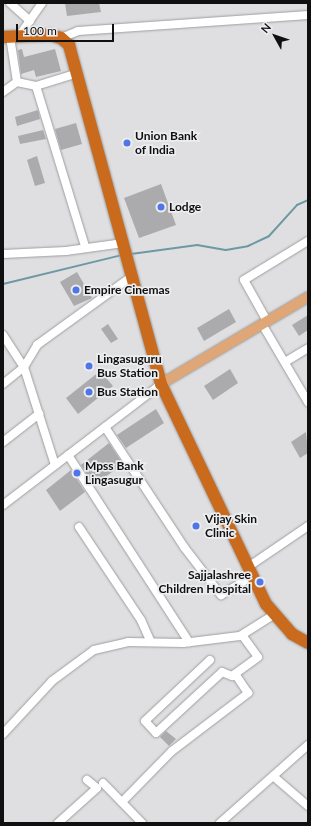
<!DOCTYPE html>
<style>
body{margin:0}
#map{position:relative;width:311px;height:826px;overflow:hidden;background:#dfdfe1;font-family:Lato,sans-serif}
div>[style]{position:absolute}
.stream>*{height:2px;margin:-1px;padding:0 1px;transform-origin:1px;border-radius:1px;background:#6d99a4}
.building>*{inset:0;background:#ababad}
.roads{filter:drop-shadow(0 0 1px #9d9e9f) drop-shadow(0 0 1px #9d9e9f)}
.minor>*{height:8px;margin:-4px;padding:0 4px;transform-origin:4px;border-radius:4px;background:#fff}
.major>*{height:10px;margin:-5px;padding:0 5px;transform-origin:5px;border-radius:5px;background:#dfa677}
.highway>*{height:12px;margin:-6px;padding:0 6px;transform-origin:6px;border-radius:6px;background:#c96a1c}
.dots>*{width:11px;height:11px;translate:-50% -50%;box-sizing:border-box;border:2px solid #ecedef;border-radius:50%}
span{translate:-50% -50%;white-space:nowrap;text-align:center;line-height:1.15;-webkit-text-stroke:3.5px #ecedef;paint-order:stroke}
.poi-label{font-size:12px;color:#101011;font-weight:700}
.left{translate:0 -50%;text-align:left}
.right{translate:-100% -50%;text-align:right}
.frame{position:absolute;inset:0;border:4px solid #101011;pointer-events:none}
.north{position:absolute;left:255px;top:16px;width:40px;height:40px;-webkit-text-stroke:3px #ecedef;paint-order:stroke;rotate:310deg;font-size:11px;font-weight:700;line-height:16px;text-align:center;color:#101011}
.north::after{content:'';display:block;margin:auto;width:14px;height:18px;background:#101011;clip-path:polygon(50% 0,100% 100%,50% 72%,0 100%)}
.scale{position:absolute;left:16px;top:24px;width:98px;height:18px;box-sizing:border-box;border:2px solid #101011;border-top:0;padding-left:5px;font-size:12px;line-height:14px;white-space:nowrap;color:#101011;-webkit-text-stroke:3px #ecedef;paint-order:stroke}
</style>
<div id="map">
<div class="stream">
<div style="left:131px;top:254px;width:67px;rotate:-7.8deg"></div>
<div style="left:197px;top:245px;width:29px;rotate:10deg"></div>
<div style="left:226px;top:250px;width:22px;rotate:-10deg"></div>
<div style="left:248px;top:246px;width:23px;rotate:-25deg"></div>
<div style="left:269px;top:236px;width:42px;rotate:-47.9deg"></div>
<div style="left:297px;top:205px;width:12px;rotate:-24deg"></div>
<div style="left:3px;top:284px;width:122px;rotate:-13.7deg"></div>
</div>
<div class="building">
<div style="clip-path:polygon(65px 3px,99px 3px,101px 12px,67px 16px)"></div>
<div style="clip-path:polygon(22px 49px,24px 57px,55px 49px,61px 71px,36px 77px,34px 70px,21px 74px,18px 50px)"></div>
<div style="clip-path:polygon(38px 110px,40px 119px,17px 126px,15px 117px)"></div>
<div style="clip-path:polygon(76px 123px,82px 144px,61px 150px,55px 129px)"></div>
<div style="clip-path:polygon(43px 130px,46px 139px,20px 144px,18px 136px)"></div>
<div style="clip-path:polygon(37px 156px,45px 183px,35px 186px,27px 160px)"></div>
<div style="clip-path:polygon(161px 184px,176px 225px,139px 238px,124px 198px)"></div>
<div style="clip-path:polygon(77px 272px,92px 298px,74px 306px,60px 282px)"></div>
<div style="clip-path:polygon(229px 309px,236px 322px,204px 341px,197px 328px)"></div>
<div style="clip-path:polygon(308px 315px,308px 330px,299px 336px,292px 325px)"></div>
<div style="clip-path:polygon(108px 324px,118px 339px,111px 343px,101px 329px)"></div>
<div style="clip-path:polygon(230px 369px,238px 383px,213px 400px,204px 386px)"></div>
<div style="clip-path:polygon(100px 371px,113px 386px,78px 414px,66px 398px)"></div>
<div style="clip-path:polygon(156px 409px,164px 423px,126px 448px,117px 435px)"></div>
<div style="clip-path:polygon(306px 432px,308px 453px,300px 458px,291px 442px)"></div>
<div style="clip-path:polygon(109px 443px,123px 464px,94px 485px,81px 465px)"></div>
<div style="clip-path:polygon(71px 470px,85px 492px,60px 511px,46px 490px)"></div>
<div style="clip-path:polygon(166px 731px,176px 739px,169px 746px,160px 737px)"></div>
</div>
<div class="roads">
<div class="minor">
<div style="left:10px;top:3px;width:27px;rotate:42deg"></div>
<div style="left:19px;top:36px;width:40px;rotate:-55.1deg"></div>
<div style="left:61px;top:38px;width:18px;rotate:-22deg"></div>
<div style="left:78px;top:31px;width:231px;rotate:-4deg"></div>
<div style="left:78px;top:73px;width:44px;rotate:162.8deg"></div>
<div style="left:36px;top:86px;width:167px;rotate:73deg"></div>
<div style="left:17px;top:82px;width:19px;rotate:12deg"></div>
<div style="left:3px;top:92px;width:17px;rotate:-36deg"></div>
<div style="left:17px;top:82px;width:46px;rotate:-98.8deg"></div>
<div style="left:3px;top:254px;width:63px;rotate:-2.7deg"></div>
<div style="left:66px;top:251px;width:58px;rotate:-8deg"></div>
<div style="left:267px;top:321px;width:47px;rotate:-119.3deg"></div>
<div style="left:244px;top:280px;width:75px;rotate:-31.4deg"></div>
<div style="left:262px;top:324px;width:91px;rotate:59.5deg"></div>
<div style="left:3px;top:335px;width:38px;rotate:57deg"></div>
<div style="left:24px;top:367px;width:27px;rotate:141deg"></div>
<div style="left:285px;top:362px;width:27px;rotate:-31deg"></div>
<div style="left:105px;top:427px;width:144px;rotate:56.6deg"></div>
<div style="left:184px;top:547px;width:61px;rotate:52.4deg"></div>
<div style="left:221px;top:595px;width:37px;rotate:-31deg"></div>
<div style="left:3px;top:442px;width:46px;rotate:-37.9deg"></div>
<div style="left:68px;top:455px;width:223px;rotate:57.1deg"></div>
<div style="left:55px;top:465px;width:103px;rotate:-107.6deg"></div>
<div style="left:24px;top:367px;width:26px;rotate:-59deg"></div>
<div style="left:37px;top:345px;width:116px;rotate:-35.9deg"></div>
<div style="left:3px;top:505px;width:199px;rotate:-37.4deg"></div>
<div style="left:79px;top:527px;width:112px;rotate:56.3deg"></div>
<div style="left:141px;top:620px;width:24px;rotate:66deg"></div>
<div style="left:248px;top:567px;width:73px;rotate:-34.3deg"></div>
<div style="left:210px;top:660px;width:89px;rotate:136.8deg"></div>
<div style="left:145px;top:721px;width:16px;rotate:47deg"></div>
<div style="left:156px;top:733px;width:90px;rotate:-42.7deg"></div>
<div style="left:222px;top:672px;width:11px;rotate:22deg"></div>
<div style="left:232px;top:676px;width:32px;rotate:-36deg"></div>
<div style="left:258px;top:657px;width:27px;rotate:-126deg"></div>
<div style="left:3px;top:734px;width:72px;rotate:-47.2deg"></div>
<div style="left:52px;top:681px;width:52px;rotate:-36.4deg"></div>
<div style="left:94px;top:650px;width:35px;rotate:-13deg"></div>
<div style="left:128px;top:642px;width:55px;rotate:1deg"></div>
<div style="left:183px;top:643px;width:57px;rotate:-7deg"></div>
<div style="left:240px;top:636px;width:41px;rotate:-32.2deg"></div>
<div style="left:273px;top:776px;width:46px;rotate:40.6deg"></div>
<div style="left:103px;top:783px;width:56px;rotate:45.7deg"></div>
<div style="left:122px;top:802px;width:71px;rotate:-45.6deg"></div>
<div style="left:172px;top:751px;width:96px;rotate:-37.3deg"></div>
<div style="left:248px;top:693px;width:23px;rotate:-124deg"></div>
<div style="left:58px;top:823px;width:52px;rotate:-41.9deg"></div>
<div style="left:97px;top:788px;width:13px;rotate:-141deg"></div>
<div style="left:220px;top:823px;width:118px;rotate:-41.6deg"></div>
</div>
<div class="major">
<div style="left:161px;top:384px;width:171px;rotate:-30.6deg"></div>
</div>
<div class="highway">
<div style="left:3px;top:37px;width:47px;rotate:-2.4deg"></div>
<div style="left:50px;top:35px;width:11px;rotate:15deg"></div>
<div style="left:61px;top:38px;width:11px;rotate:41deg"></div>
<div style="left:69px;top:45px;width:351px;rotate:74.8deg"></div>
<div style="left:161px;top:384px;width:244px;rotate:64.5deg"></div>
<div style="left:266px;top:604px;width:40px;rotate:49deg"></div>
<div style="left:292px;top:634px;width:18px;rotate:29deg"></div>
</div>
</div>
<div class="dots">
<div style="left:127px;top:143px;background:#4f75e8"></div>
<div style="left:161px;top:207px;background:#4f75e8"></div>
<div style="left:76px;top:290px;background:#4f75e8"></div>
<div style="left:89px;top:366px;background:#4f75e8"></div>
<div style="left:89px;top:392px;background:#4f75e8"></div>
<div style="left:77px;top:473px;background:#4f75e8"></div>
<div style="left:196px;top:526px;background:#4f75e8"></div>
<div style="left:260px;top:582px;background:#4f75e8"></div>
</div>
<div class="poi-label">
<span class="left" style="left:135px;top:143px">Union Bank<br>of India</span>
<span class="left" style="left:169px;top:207px">Lodge</span>
<span class="left" style="left:84px;top:290px">Empire Cinemas</span>
<span class="left" style="left:97px;top:366px">Lingasuguru<br>Bus Station</span>
<span class="left" style="left:97px;top:392px">Bus Station</span>
<span class="left" style="left:85px;top:473px">Mpss Bank<br>Lingasugur</span>
<span class="left" style="left:205px;top:526px">Vijay Skin<br>Clinic</span>
<span class="right" style="left:251px;top:582px">Sajjalashree<br>Children Hospital</span>
</div>
<div class="frame"></div>
<div class="north">N</div>
<div class="scale">100 m</div>
</div>
